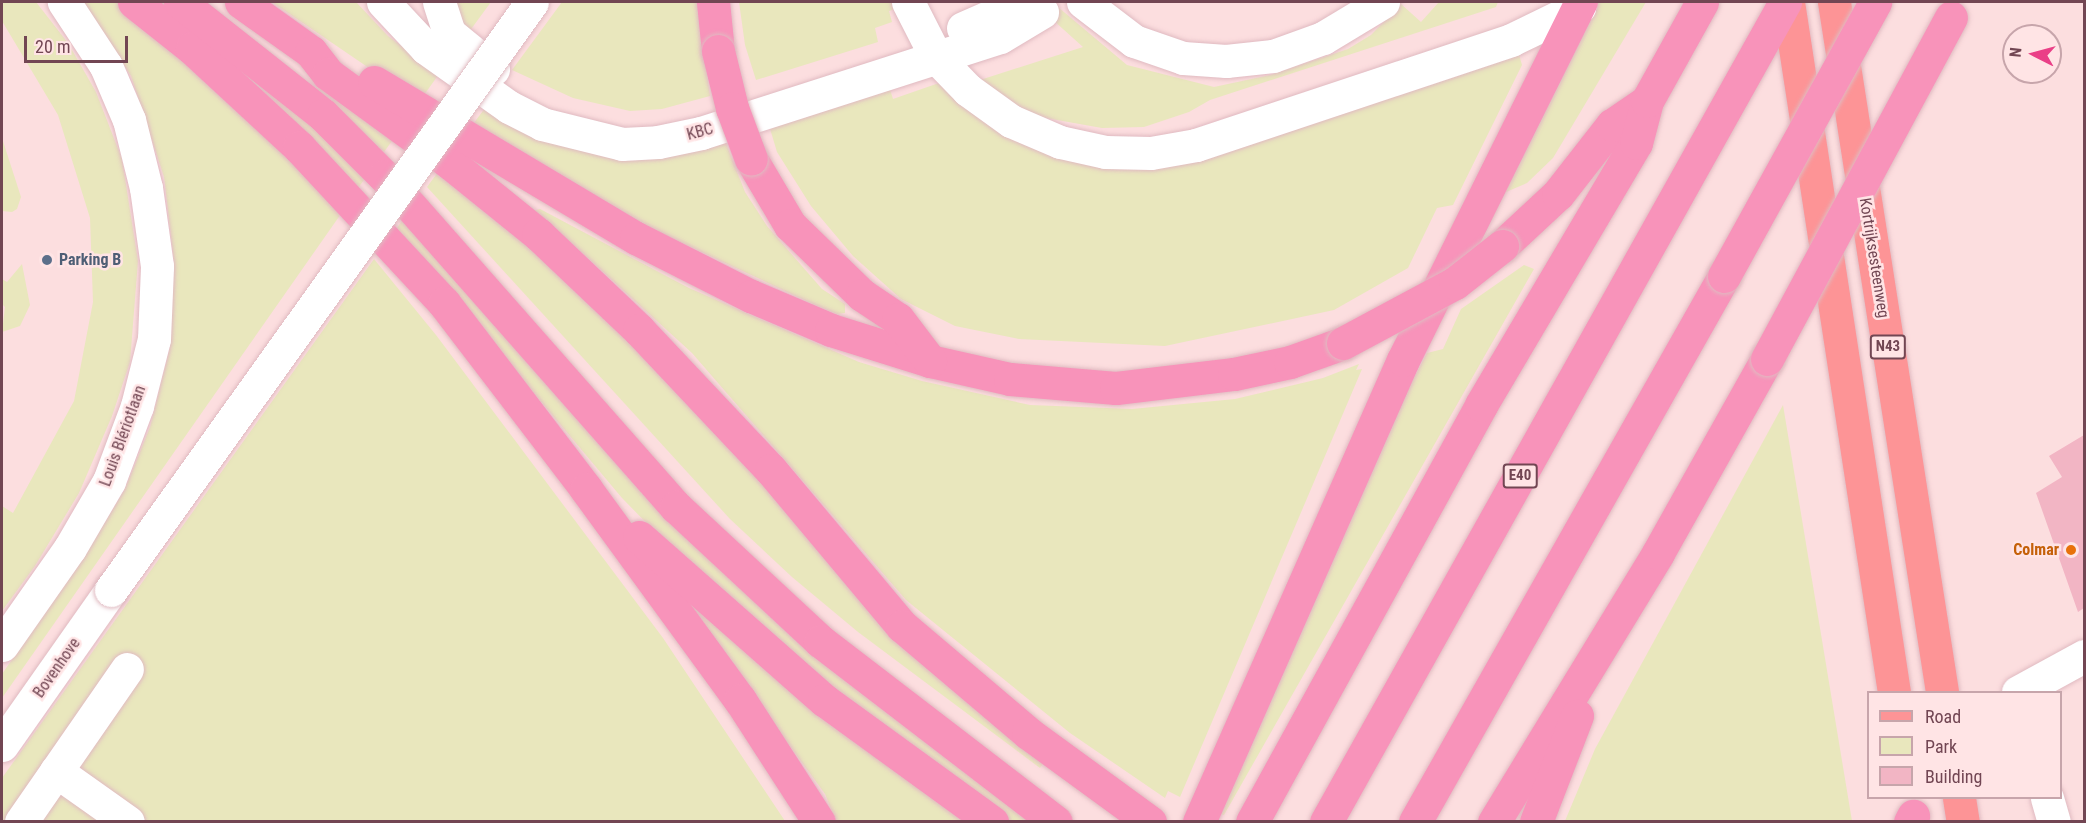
<!DOCTYPE html>
<meta charset="utf-8">
<style>
body{margin:0}
#map{position:relative;width:2086px;height:823px;overflow:hidden;background:#fcdedf;font-family:"Roboto Condensed",sans-serif}
div>[style]{position:absolute}
.green>*{inset:0;background:#e9e7bd}
.building>*{inset:0;background:#f2b5c4}
.roads{filter:drop-shadow(0 0 2px #e0bac1) drop-shadow(0 0 2px #e0bac1)}
.minor>*{height:33px;margin:-16.5px;padding:0 16.5px;transform-origin:16.5px;border-radius:16.5px;background:#fff}
.major>*{height:33px;margin:-16.5px;padding:0 16.5px;transform-origin:16.5px;border-radius:16.5px;background:#fd9496}
.highway>*{height:33px;margin:-16.5px;padding:0 16.5px;transform-origin:16.5px;border-radius:16.5px;background:#f893ba}
.bridges{filter:drop-shadow(0 0 2px #e0bac1) drop-shadow(0 0 2px #e0bac1)}
.minor-bridge>*{height:33px;margin:-16.5px;padding:0 16.5px;transform-origin:16.5px;border-radius:16.5px;background:#fff}
.highway-bridge>*{height:33px;margin:-16.5px;padding:0 16.5px;transform-origin:16.5px;border-radius:16.5px;background:#f893ba}
.dots>*{width:16px;height:16px;translate:-50% -50%;box-sizing:border-box;border:3px solid #ffe4e5;border-radius:50%}
span{translate:-50% -50%;white-space:nowrap;text-align:center;line-height:1.15;-webkit-text-stroke:5px #ffe4e5;paint-order:stroke}
.shield-label span{padding:2px 4px;background:#ffe4e5;border:2px solid;border-radius:4px;-webkit-text-stroke-width:0}
.shield-label{font-size:15px;color:#724653;font-weight:700}
.street-label{font-size:16px;color:#724653}
.service-label{font-size:16px;color:#4e5e75;font-weight:700}
.left{translate:0 -50%;text-align:left}
.food-label{font-size:16px;color:#c56008;font-weight:700}
.right{translate:-100% -50%;text-align:right}
.frame{position:absolute;inset:0;border:3px solid #724653;pointer-events:none}
.legend{position:absolute;left:1867px;top:691px;width:195px;height:108px;box-sizing:border-box;background:#ffe4e5;border:2px solid #c7a5ab;margin:0;padding:8px 10px;list-style:none;font-size:18px;color:#724653}
.legend li{display:flex;align-items:center;gap:12px;height:30px}
.legend b{width:30px;border:2px solid #c7a5ab}
.north{position:absolute;left:2002px;top:24px;width:60px;height:60px;box-sizing:border-box;background:#ffe4e5;border:2px solid #c7a5ab;border-radius:50%;rotate:276deg;font-size:16px;font-weight:700;line-height:24px;text-align:center;color:#724653}
.north::after{content:'';display:block;margin:auto;width:21px;height:27px;background:#ea3f87;clip-path:polygon(50% 0,100% 100%,50% 72%,0 100%)}
.scale{position:absolute;left:24px;top:36px;width:104px;height:27px;box-sizing:border-box;border:3px solid #724653;border-top:0;padding-left:8px;font-size:18px;line-height:21px;white-space:nowrap;color:#724653;-webkit-text-stroke:4px #ffe4e5;paint-order:stroke}
</style>
<div id="map">
<div class="green">
<div style="clip-path:polygon(2px 2px,36px 2px,68px 43px,96px 92px,122px 159px,138px 261px,130px 362px,112px 416px,79px 493px,35px 566px,2px 611px,2px 506px,13px 513px,74px 401px,93px 302px,90px 218px,58px 115px,2px 21px)"></div>
<div style="clip-path:polygon(81px 2px,121px 2px,219px 81px,343px 211px,2px 698px,2px 674px,85px 555px,125px 489px,150px 427px,170px 348px,174px 262px,164px 177px,131px 76px)"></div>
<div style="clip-path:polygon(272px 2px,356px 2px,388px 36px,439px 74px,419px 102px)"></div>
<div style="clip-path:polygon(457px 2px,491px 2px,466px 36px,458px 23px)"></div>
<div style="clip-path:polygon(562px 2px,697px 2px,710px 96px,662px 109px,630px 111px,573px 98px,512px 70px)"></div>
<div style="clip-path:polygon(739px 2px,897px 2px,899px 8px,889px 11px,892px 22px,875px 28px,878px 42px,756px 80px,745px 45px)"></div>
<div style="clip-path:polygon(1033px 2px,1052px 2px,1127px 65px,1214px 87px,1270px 75px,1348px 49px,1371px 35px,1401px 4px,1421px 22px,1439px 2px,1498px 2px,1496px 7px,1210px 100px,1189px 112px,1144px 127px,1102px 128px,1029px 115px,977px 81px,1083px 47px)"></div>
<div style="clip-path:polygon(1595px 2px,1646px 2px,1553px 158px,1527px 183px,1499px 195px)"></div>
<div style="clip-path:polygon(223px 47px,369px 173px,358px 188px,260px 96px)"></div>
<div style="clip-path:polygon(1518px 51px,1522px 65px,1453px 205px,1437px 208px,1408px 268px,1334px 310px,1165px 346px,1019px 339px,955px 326px,901px 299px,853px 256px,811px 206px,777px 152px,768px 122px,888px 83px,893px 99px,939px 83px,1077px 158px)"></div>
<div style="clip-path:polygon(320px 85px,395px 137px,384px 152px,315px 90px)"></div>
<div style="clip-path:polygon(488px 104px,526px 126px,723px 136px,745px 192px,767px 226px,822px 289px,845px 304px,845px 313px,837px 314px,813px 304px,614px 211px,468px 131px)"></div>
<div style="clip-path:polygon(2px 138px,21px 197px,17px 209px,12px 212px,2px 211px)"></div>
<div style="clip-path:polygon(441px 168px,581px 285px,1045px 761px,1040px 768px,858px 632px,792px 577px,730px 519px,427px 187px)"></div>
<div style="clip-path:polygon(540px 209px,689px 288px,859px 362px,922px 381px,1030px 405px,1132px 409px,1235px 399px,1323px 378px,1359px 364px,1356px 370px,1362px 369px,1180px 797px,1168px 791px,1165px 798px,1070px 733px,906px 600px,692px 353px,566px 238px,538px 218px,532px 211px)"></div>
<div style="clip-path:polygon(407px 214px,636px 480px,1041px 821px,1008px 821px,903px 744px,712px 590px,622px 498px,396px 229px)"></div>
<div style="clip-path:polygon(374px 259px,436px 335px,663px 638px,785px 821px,2px 821px,2px 778px)"></div>
<div style="clip-path:polygon(22px 264px,30px 305px,20px 326px,2px 332px,5px 307px,2px 304px,2px 279px,7px 282px)"></div>
<div style="clip-path:polygon(1524px 265px,1534px 269px,1224px 815px,1217px 813px,1372px 457px,1427px 353px,1443px 349px,1461px 309px)"></div>
<div style="clip-path:polygon(1783px 405px,1852px 821px,1565px 821px,1595px 749px)"></div>
<div style="clip-path:polygon(688px 597px,785px 682px,962px 821px,836px 821px,825px 794px,686px 604px)"></div>
</div>
<div class="building">
<div style="clip-path:polygon(2084px 435px,2084px 608px,2078px 612px,2036px 493px,2062px 477px,2049px 456px)"></div>
</div>
<div class="roads">
<div class="minor">
<div style="left:383px;top:2px;width:63px;rotate:46.9deg"></div>
<div style="left:426px;top:48px;width:102px;rotate:35.4deg"></div>
<div style="left:509px;top:107px;width:37px;rotate:27deg"></div>
<div style="left:542px;top:124px;width:82px;rotate:14deg"></div>
<div style="left:622px;top:144px;width:36px;rotate:-3deg"></div>
<div style="left:658px;top:142px;width:44px;rotate:-11.8deg"></div>
<div style="left:701px;top:133px;width:314px;rotate:-17.8deg"></div>
<div style="left:1000px;top:37px;width:49px;rotate:-30.8deg"></div>
<div style="left:439px;top:2px;width:33px;rotate:72deg"></div>
<div style="left:449px;top:33px;width:57px;rotate:39.3deg"></div>
<div style="left:908px;top:2px;width:62px;rotate:63deg"></div>
<div style="left:936px;top:57px;width:46px;rotate:45.9deg"></div>
<div style="left:968px;top:90px;width:53px;rotate:35.8deg"></div>
<div style="left:1011px;top:121px;width:53px;rotate:23.2deg"></div>
<div style="left:1060px;top:142px;width:46px;rotate:12.5deg"></div>
<div style="left:1105px;top:152px;width:46px;rotate:1.2deg"></div>
<div style="left:1151px;top:153px;width:46px;rotate:-10.1deg"></div>
<div style="left:1196px;top:145px;width:332px;rotate:-18.4deg"></div>
<div style="left:1511px;top:40px;width:76px;rotate:-25.9deg"></div>
<div style="left:1083px;top:2px;width:64px;rotate:37.4deg"></div>
<div style="left:1134px;top:41px;width:52px;rotate:19.1deg"></div>
<div style="left:1183px;top:58px;width:43px;rotate:4deg"></div>
<div style="left:1226px;top:61px;width:47px;rotate:-6.1deg"></div>
<div style="left:1273px;top:56px;width:53px;rotate:-19.8deg"></div>
<div style="left:1323px;top:38px;width:70px;rotate:-31deg"></div>
<div style="left:963px;top:28px;width:43px;rotate:-23.6deg"></div>
<div style="left:1002px;top:11px;width:15px;rotate:-37deg"></div>
<div style="left:2px;top:645px;width:118px;rotate:-55deg"></div>
<div style="left:70px;top:548px;width:78px;rotate:-59.8deg"></div>
<div style="left:109px;top:481px;width:80px;rotate:-69.5deg"></div>
<div style="left:137px;top:406px;width:69px;rotate:-75.8deg"></div>
<div style="left:154px;top:339px;width:73px;rotate:-87.6deg"></div>
<div style="left:157px;top:266px;width:79px;rotate:-98deg"></div>
<div style="left:146px;top:188px;width:70px;rotate:-104deg"></div>
<div style="left:129px;top:120px;width:59px;rotate:-113.1deg"></div>
<div style="left:106px;top:66px;width:77px;rotate:-123.3deg"></div>
<div style="left:2018px;top:692px;width:75px;rotate:-28.6deg"></div>
<div style="left:2px;top:745px;width:189px;rotate:-54.9deg"></div>
<div style="left:56px;top:771px;width:88px;rotate:35.3deg"></div>
<div style="left:2047px;top:798px;width:25px;rotate:74deg"></div>
<div style="left:21px;top:822px;width:186px;rotate:-55.3deg"></div>
</div>
<div class="major">
<div style="left:1788px;top:2px;width:698px;rotate:81.27deg"></div>
<div style="left:1834px;top:2px;width:698px;rotate:81.1deg"></div>
<div style="left:1959px;top:798px;width:24px;rotate:81deg"></div>
</div>
<div class="highway">
<div style="left:134px;top:2px;width:74px;rotate:38.4deg"></div>
<div style="left:192px;top:48px;width:146px;rotate:42.8deg"></div>
<div style="left:299px;top:147px;width:213px;rotate:47.1deg"></div>
<div style="left:444px;top:303px;width:234px;rotate:52.6deg"></div>
<div style="left:586px;top:489px;width:261px;rotate:53.9deg"></div>
<div style="left:740px;top:700px;width:145px;rotate:57.1deg"></div>
<div style="left:180px;top:2px;width:182px;rotate:38.3deg"></div>
<div style="left:323px;top:115px;width:86px;rotate:45deg"></div>
<div style="left:384px;top:176px;width:441px;rotate:48.6deg"></div>
<div style="left:676px;top:507px;width:197px;rotate:42.9deg"></div>
<div style="left:820px;top:641px;width:297px;rotate:37.5deg"></div>
<div style="left:241px;top:2px;width:86px;rotate:35.5deg"></div>
<div style="left:311px;top:52px;width:28px;rotate:52deg"></div>
<div style="left:328px;top:74px;width:151px;rotate:36.1deg"></div>
<div style="left:450px;top:163px;width:113px;rotate:38.9deg"></div>
<div style="left:538px;top:234px;width:139px;rotate:43.5deg"></div>
<div style="left:639px;top:330px;width:192px;rotate:46.7deg"></div>
<div style="left:771px;top:470px;width:204px;rotate:50deg"></div>
<div style="left:902px;top:626px;width:165px;rotate:40.3deg"></div>
<div style="left:1028px;top:733px;width:151px;rotate:36.1deg"></div>
<div style="left:713px;top:2px;width:49px;rotate:84.2deg"></div>
<div style="left:374px;top:82px;width:305px;rotate:30.8deg"></div>
<div style="left:636px;top:238px;width:129px;rotate:26.8deg"></div>
<div style="left:751px;top:296px;width:87px;rotate:23deg"></div>
<div style="left:831px;top:330px;width:104px;rotate:17.4deg"></div>
<div style="left:930px;top:361px;width:82px;rotate:12.7deg"></div>
<div style="left:1010px;top:379px;width:106px;rotate:4.9deg"></div>
<div style="left:1116px;top:388px;width:119px;rotate:-6.8deg"></div>
<div style="left:1234px;top:374px;width:57px;rotate:-12.1deg"></div>
<div style="left:1290px;top:362px;width:56px;rotate:-19.7deg"></div>
<div style="left:751px;top:159px;width:77px;rotate:59.4deg"></div>
<div style="left:790px;top:225px;width:100px;rotate:44.2deg"></div>
<div style="left:862px;top:295px;width:43px;rotate:33.7deg"></div>
<div style="left:898px;top:319px;width:53px;rotate:52.7deg"></div>
<div style="left:1502px;top:246px;width:76px;rotate:-42.9deg"></div>
<div style="left:1558px;top:194px;width:88px;rotate:-52deg"></div>
<div style="left:1612px;top:125px;width:42px;rotate:-34.4deg"></div>
<div style="left:639px;top:537px;width:247px;rotate:41.4deg"></div>
<div style="left:824px;top:700px;width:208px;rotate:36deg"></div>
<div style="left:1199px;top:822px;width:505px;rotate:-66.18deg"></div>
<div style="left:1403px;top:360px;width:400px;rotate:-63.6deg"></div>
<div style="left:1252px;top:822px;width:476px;rotate:-61.2deg"></div>
<div style="left:1481px;top:405px;width:304px;rotate:-59.4deg"></div>
<div style="left:1636px;top:143px;width:43px;rotate:-75.3deg"></div>
<div style="left:1647px;top:101px;width:113px;rotate:-60.9deg"></div>
<div style="left:1326px;top:822px;width:940px;rotate:-60.76deg"></div>
<div style="left:1415px;top:822px;width:627px;rotate:-60.49deg"></div>
<div style="left:1494px;top:822px;width:315px;rotate:-58.6deg"></div>
<div style="left:1658px;top:553px;width:223px;rotate:-60.7deg"></div>
<div style="left:1536px;top:822px;width:114px;rotate:-68.9deg"></div>
<div style="left:1910px;top:822px;width:7px;rotate:-63deg"></div>
</div>
</div>
<div class="bridges">
<div class="minor-bridge">
<div style="left:111px;top:590px;width:723px;rotate:-54.4deg"></div>
</div>
<div class="highway-bridge">
<div style="left:718px;top:51px;width:59px;rotate:76.2deg"></div>
<div style="left:732px;top:108px;width:54px;rotate:69.6deg"></div>
<div style="left:1724px;top:276px;width:313px;rotate:-61.1deg"></div>
<div style="left:1343px;top:343px;width:127px;rotate:-28.2deg"></div>
<div style="left:1455px;top:283px;width:60px;rotate:-38.2deg"></div>
<div style="left:1767px;top:359px;width:388px;rotate:-61.7deg"></div>
</div>
</div>
<div class="dots">
<div style="left:47px;top:260px;background:#5c6f8a"></div>
<div style="left:2071px;top:550px;background:#e8710a"></div>
</div>
<div class="shield-label">
<span style="left:1888px;top:347px">N43</span>
<span style="left:1520px;top:476px">E40</span>
</div>
<div class="street-label">
<span style="left:700px;top:132px;rotate:-15deg">KBC</span>
<span style="left:1874px;top:258px;rotate:81deg">Kortrijksesteenweg</span>
<span style="left:123px;top:436px;rotate:-70deg">Louis Blériotlaan</span>
<span style="left:57px;top:668px;rotate:-55deg">Bovenhove</span>
</div>
<div class="service-label">
<span class="left" style="left:59px;top:260px">Parking B</span>
</div>
<div class="food-label">
<span class="right" style="left:2059px;top:550px">Colmar</span>
</div>
<div class="frame"></div>
<ul class="legend">
<li><b style="height:8px;background:#fd9496"></b>Road</li>
<li><b style="height:16px;background:#e9e7bd"></b>Park</li>
<li><b style="height:16px;background:#f2b5c4"></b>Building</li>
</ul>
<div class="north">N</div>
<div class="scale">20 m</div>
</div>
